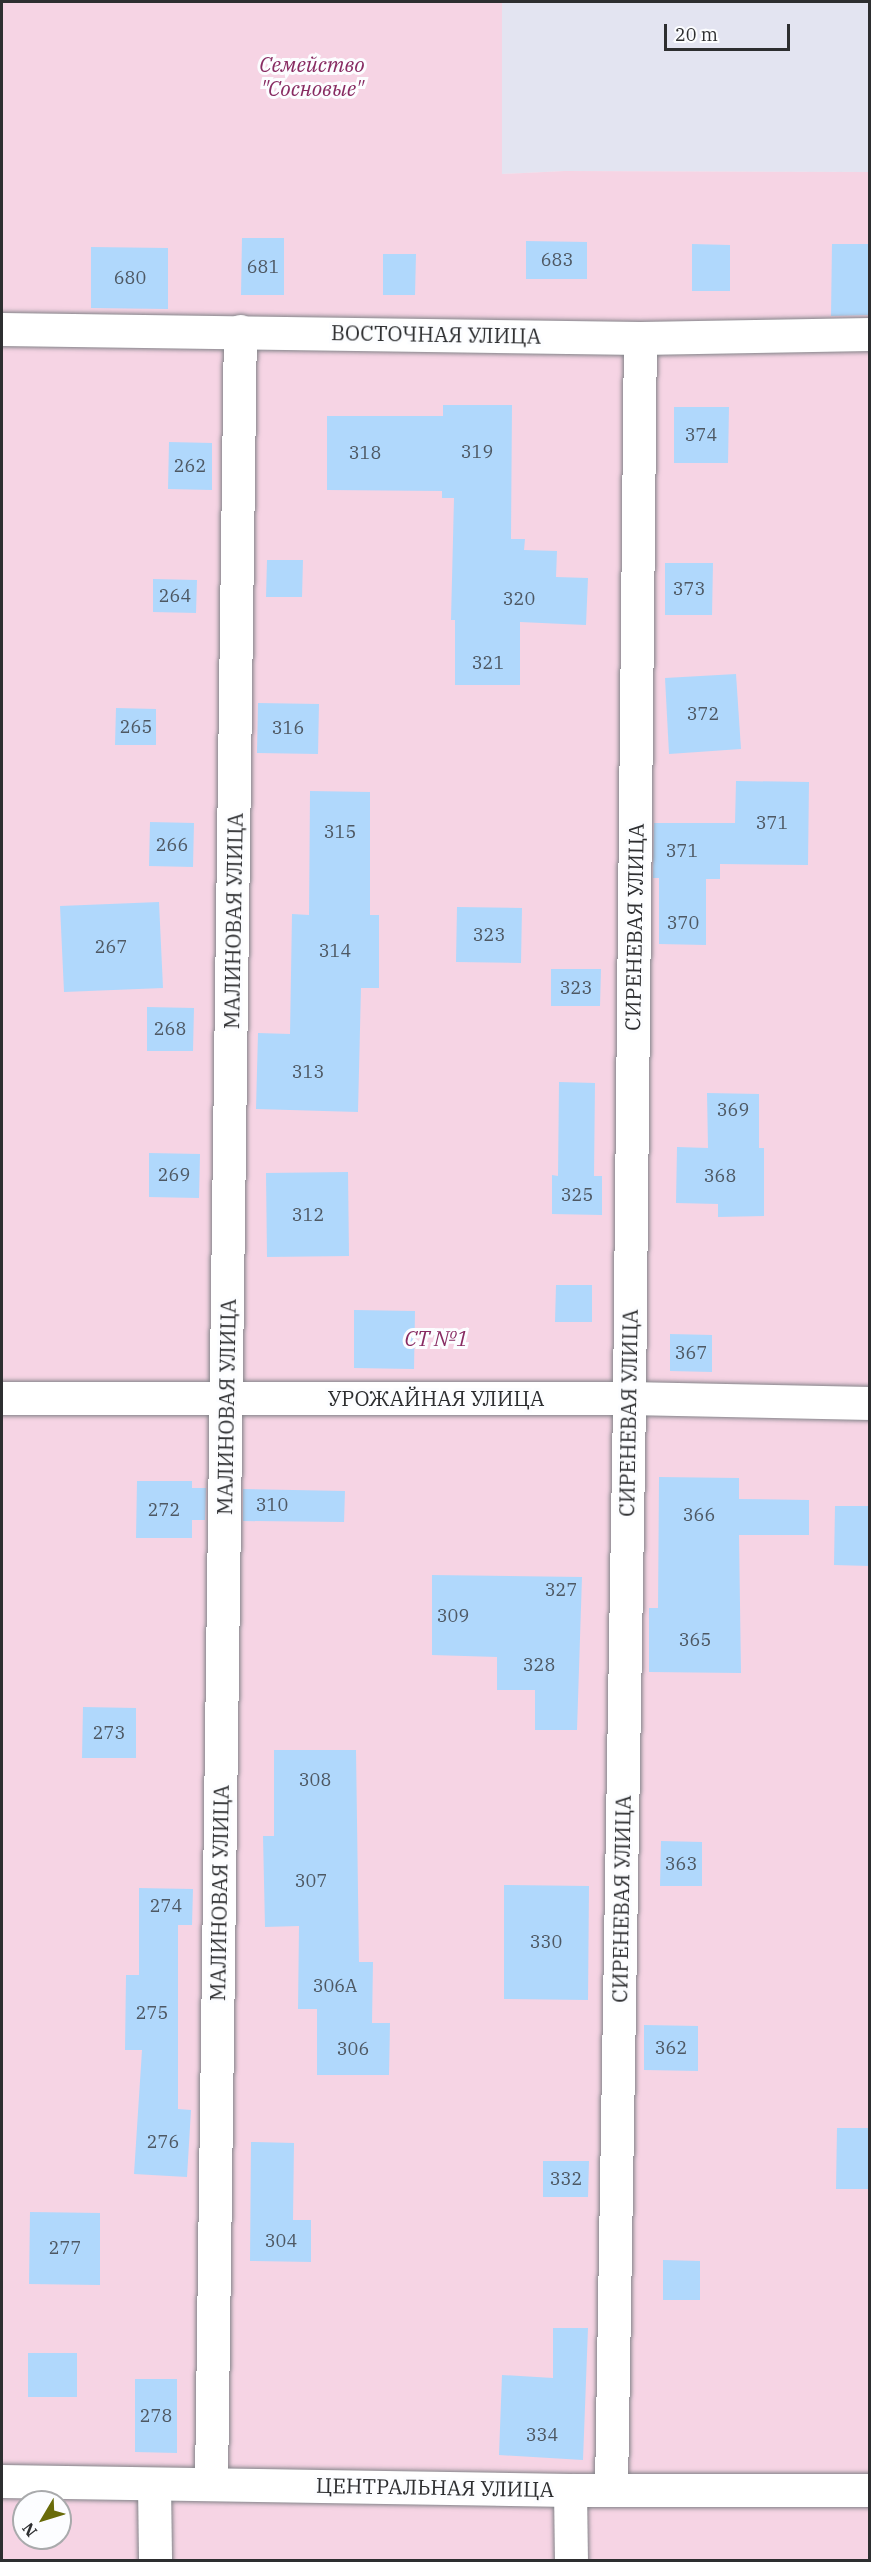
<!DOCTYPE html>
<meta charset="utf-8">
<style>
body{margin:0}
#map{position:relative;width:871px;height:2562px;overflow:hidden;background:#eeeff5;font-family:"IBM Plex Serif",serif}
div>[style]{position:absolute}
.built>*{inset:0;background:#e3e4f1}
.green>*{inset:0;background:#f6d4e4}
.building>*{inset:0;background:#b0d8fc}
.roads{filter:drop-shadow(0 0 2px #838489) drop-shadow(0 0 2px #838489)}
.minor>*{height:33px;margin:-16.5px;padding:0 16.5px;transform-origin:16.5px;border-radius:16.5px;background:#fff}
span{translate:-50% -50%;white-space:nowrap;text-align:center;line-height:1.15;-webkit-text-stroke:6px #fcfdff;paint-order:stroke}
.number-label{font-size:18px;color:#4e5863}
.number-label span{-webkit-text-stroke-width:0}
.park-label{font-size:21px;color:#882b62;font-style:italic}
.street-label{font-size:21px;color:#2d2e30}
.frame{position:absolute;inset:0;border:3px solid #2d2e30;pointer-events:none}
.north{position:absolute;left:12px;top:2490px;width:60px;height:60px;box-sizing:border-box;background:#fcfdff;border:2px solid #a9aaac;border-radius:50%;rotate:232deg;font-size:16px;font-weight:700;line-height:24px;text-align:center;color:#2d2e30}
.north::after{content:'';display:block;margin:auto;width:21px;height:27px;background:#696b0a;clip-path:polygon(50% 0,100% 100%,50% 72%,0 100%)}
.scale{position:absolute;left:664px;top:24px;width:126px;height:27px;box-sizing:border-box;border:3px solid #2d2e30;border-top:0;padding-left:8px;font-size:18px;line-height:21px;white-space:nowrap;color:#2d2e30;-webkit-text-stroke:4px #fcfdff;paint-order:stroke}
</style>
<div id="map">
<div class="built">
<div style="clip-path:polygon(502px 2px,869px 2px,869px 172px,565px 171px,502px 174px)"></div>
</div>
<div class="green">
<div style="clip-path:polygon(evenodd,2px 2px,502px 2px,502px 174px,565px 171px,869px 172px,869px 2560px,2px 2560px,2px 2px,24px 2502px,60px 2502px,60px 2538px,24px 2538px,24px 2502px)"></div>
</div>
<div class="building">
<div style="clip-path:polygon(242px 238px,284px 238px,284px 295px,241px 295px)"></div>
<div style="clip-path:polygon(526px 241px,587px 242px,587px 279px,526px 279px)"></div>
<div style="clip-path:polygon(692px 244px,730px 245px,730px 291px,692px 291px)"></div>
<div style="clip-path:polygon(832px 244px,870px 244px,870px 315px,831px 316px)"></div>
<div style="clip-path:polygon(91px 247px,168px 248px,168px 309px,91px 308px)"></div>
<div style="clip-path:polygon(383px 254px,416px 254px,415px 295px,383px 295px)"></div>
<div style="clip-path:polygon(443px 405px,512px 405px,511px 539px,525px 539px,524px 550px,557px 551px,556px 577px,588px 578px,586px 625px,520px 622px,520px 685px,455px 685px,455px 620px,451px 620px,454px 498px,442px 498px,442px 491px,327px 490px,327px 416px,443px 416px)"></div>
<div style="clip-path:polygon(674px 407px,729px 407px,728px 463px,674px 463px)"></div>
<div style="clip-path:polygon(169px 442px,212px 443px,212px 490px,168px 489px)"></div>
<div style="clip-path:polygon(267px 560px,303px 560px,302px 597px,266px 597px)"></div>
<div style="clip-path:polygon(665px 563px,713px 563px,712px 615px,665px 615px)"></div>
<div style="clip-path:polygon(153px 579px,197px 580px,196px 613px,153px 612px)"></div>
<div style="clip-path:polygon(736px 674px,741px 749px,669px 754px,665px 678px)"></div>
<div style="clip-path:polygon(258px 703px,319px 704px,318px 754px,257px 753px)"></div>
<div style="clip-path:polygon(116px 708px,156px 709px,156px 745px,115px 745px)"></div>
<div style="clip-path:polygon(736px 781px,809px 782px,808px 865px,720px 864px,720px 879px,706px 879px,706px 945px,659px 944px,659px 878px,653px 878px,654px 823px,735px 823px)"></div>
<div style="clip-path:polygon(310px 791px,370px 792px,370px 915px,379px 915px,379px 988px,361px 988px,358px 1112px,256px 1109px,258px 1033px,290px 1034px,292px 914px,309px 915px)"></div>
<div style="clip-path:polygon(150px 822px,194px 823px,193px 867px,149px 866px)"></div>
<div style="clip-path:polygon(159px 902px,163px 988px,64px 992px,60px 906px)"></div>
<div style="clip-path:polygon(457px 907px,522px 908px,521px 963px,456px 962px)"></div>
<div style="clip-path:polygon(551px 969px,601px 969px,600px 1006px,551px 1006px)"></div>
<div style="clip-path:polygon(147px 1007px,194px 1008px,193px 1051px,147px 1051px)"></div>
<div style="clip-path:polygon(559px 1082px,595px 1083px,594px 1176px,602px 1176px,602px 1215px,552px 1214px,552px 1175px,558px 1176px)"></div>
<div style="clip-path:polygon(707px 1093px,759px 1094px,759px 1148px,764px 1148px,764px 1216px,718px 1217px,718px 1204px,676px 1203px,677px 1147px,708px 1148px)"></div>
<div style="clip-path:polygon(149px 1153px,200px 1154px,199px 1198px,149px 1197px)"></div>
<div style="clip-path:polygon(348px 1172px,349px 1256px,267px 1257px,266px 1173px)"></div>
<div style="clip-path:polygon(556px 1285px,592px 1285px,592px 1322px,555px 1322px)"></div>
<div style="clip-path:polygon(354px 1310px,415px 1311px,414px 1369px,354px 1368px)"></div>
<div style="clip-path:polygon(670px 1334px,712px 1335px,712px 1372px,670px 1371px)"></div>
<div style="clip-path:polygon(659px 1477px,739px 1478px,739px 1499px,809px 1500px,809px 1535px,739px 1535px,741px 1673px,649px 1672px,649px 1608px,658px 1608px)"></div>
<div style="clip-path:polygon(137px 1481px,192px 1481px,192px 1488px,206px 1488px,205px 1520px,192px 1520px,192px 1538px,136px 1538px)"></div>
<div style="clip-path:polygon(243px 1489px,345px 1491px,344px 1522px,243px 1521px)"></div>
<div style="clip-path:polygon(835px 1506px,870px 1506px,870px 1566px,834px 1565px)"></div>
<div style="clip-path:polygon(432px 1575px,582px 1577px,577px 1730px,535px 1730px,535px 1690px,497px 1690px,497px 1657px,432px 1655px)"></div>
<div style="clip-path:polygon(83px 1707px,136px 1708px,136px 1758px,82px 1758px)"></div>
<div style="clip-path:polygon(274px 1750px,356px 1750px,359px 1962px,373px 1962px,372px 2023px,390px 2023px,389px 2075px,317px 2075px,317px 2009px,298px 2009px,299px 1926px,265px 1927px,263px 1836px,274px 1836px)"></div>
<div style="clip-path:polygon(661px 1841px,702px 1842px,702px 1886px,660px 1886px)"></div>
<div style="clip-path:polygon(504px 1885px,589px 1886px,588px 2000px,504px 1999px)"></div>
<div style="clip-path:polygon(139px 1888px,193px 1889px,192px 1925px,178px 1925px,178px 2109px,191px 2110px,187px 2177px,134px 2174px,142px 2050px,125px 2050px,126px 1975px,139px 1975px)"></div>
<div style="clip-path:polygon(644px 2025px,698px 2026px,698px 2071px,644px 2070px)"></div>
<div style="clip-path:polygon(837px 2128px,870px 2128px,870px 2189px,836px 2189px)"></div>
<div style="clip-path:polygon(251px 2142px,294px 2143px,293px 2220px,311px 2220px,311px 2262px,250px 2261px)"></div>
<div style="clip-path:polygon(543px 2161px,589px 2161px,588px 2197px,543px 2197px)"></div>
<div style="clip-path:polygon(30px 2212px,100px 2213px,100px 2285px,29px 2284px)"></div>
<div style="clip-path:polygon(663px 2260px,700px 2261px,700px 2300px,663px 2300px)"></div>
<div style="clip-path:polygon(553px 2328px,588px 2328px,583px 2460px,499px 2455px,502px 2375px,553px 2378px)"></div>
<div style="clip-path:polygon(28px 2353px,77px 2353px,77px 2397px,28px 2397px)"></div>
<div style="clip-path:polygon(135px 2379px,177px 2379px,177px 2453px,135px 2452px)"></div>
</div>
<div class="roads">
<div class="minor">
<div style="left:2px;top:329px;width:638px;rotate:0.81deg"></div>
<div style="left:640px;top:338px;width:230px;rotate:-1deg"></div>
<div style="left:2px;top:1398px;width:627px"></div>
<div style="left:629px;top:1398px;width:241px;rotate:1.2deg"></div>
<div style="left:2px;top:2481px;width:568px;rotate:0.91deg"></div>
<div style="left:570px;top:2490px;width:300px"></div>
<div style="left:211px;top:2483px;width:2152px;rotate:-89.23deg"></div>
<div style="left:154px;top:2485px;width:75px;rotate:89.2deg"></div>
<div style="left:611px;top:2488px;width:1090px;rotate:-89.05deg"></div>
<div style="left:629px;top:1398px;width:1060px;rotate:-89.41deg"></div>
<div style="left:570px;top:2490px;width:70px;rotate:89.2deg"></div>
</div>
</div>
<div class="number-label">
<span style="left:557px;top:260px">683</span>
<span style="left:263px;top:267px">681</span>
<span style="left:130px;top:278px">680</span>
<span style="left:701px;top:435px">374</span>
<span style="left:477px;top:452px">319</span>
<span style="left:365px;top:453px">318</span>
<span style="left:190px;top:466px">262</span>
<span style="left:689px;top:589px">373</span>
<span style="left:175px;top:596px">264</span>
<span style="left:519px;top:599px">320</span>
<span style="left:488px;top:663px">321</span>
<span style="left:703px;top:714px">372</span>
<span style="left:136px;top:727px">265</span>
<span style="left:288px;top:728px">316</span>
<span style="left:772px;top:823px">371</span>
<span style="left:340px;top:832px">315</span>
<span style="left:172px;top:845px">266</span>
<span style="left:682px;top:851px">371</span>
<span style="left:683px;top:923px">370</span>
<span style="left:489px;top:935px">323</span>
<span style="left:111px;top:947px">267</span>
<span style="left:335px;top:951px">314</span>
<span style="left:576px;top:988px">323</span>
<span style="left:170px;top:1029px">268</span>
<span style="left:308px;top:1072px">313</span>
<span style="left:733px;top:1110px">369</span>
<span style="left:174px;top:1175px">269</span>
<span style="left:720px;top:1176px">368</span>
<span style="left:577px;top:1195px">325</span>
<span style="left:308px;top:1215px">312</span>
<span style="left:691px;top:1353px">367</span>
<span style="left:272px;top:1505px">310</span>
<span style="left:164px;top:1510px">272</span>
<span style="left:699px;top:1515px">366</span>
<span style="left:561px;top:1590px">327</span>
<span style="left:453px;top:1616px">309</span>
<span style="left:695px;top:1640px">365</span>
<span style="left:539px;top:1665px">328</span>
<span style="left:109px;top:1733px">273</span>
<span style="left:315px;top:1780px">308</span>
<span style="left:681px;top:1864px">363</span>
<span style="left:311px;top:1881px">307</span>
<span style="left:166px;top:1906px">274</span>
<span style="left:546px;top:1942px">330</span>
<span style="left:335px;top:1986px">306А</span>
<span style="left:152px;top:2013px">275</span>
<span style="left:671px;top:2048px">362</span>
<span style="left:353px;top:2049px">306</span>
<span style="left:163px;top:2142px">276</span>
<span style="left:566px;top:2179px">332</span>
<span style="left:281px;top:2241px">304</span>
<span style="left:65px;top:2248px">277</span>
<span style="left:156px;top:2416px">278</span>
<span style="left:542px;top:2435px">334</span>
</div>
<div class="park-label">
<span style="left:312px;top:76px">Семейство<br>"Сосновые"</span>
<span style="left:436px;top:1338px">СТ №1</span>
</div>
<div class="street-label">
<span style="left:436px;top:334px;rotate:1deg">ВОСТОЧНАЯ УЛИЦА</span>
<span style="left:233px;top:921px;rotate:-89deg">МАЛИНОВАЯ УЛИЦА</span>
<span style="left:634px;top:927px;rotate:-89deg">СИРЕНЕВАЯ УЛИЦА</span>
<span style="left:436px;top:1398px">УРОЖАЙНАЯ УЛИЦА</span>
<span style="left:226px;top:1407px;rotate:-89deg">МАЛИНОВАЯ УЛИЦА</span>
<span style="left:628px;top:1413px;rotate:-89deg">СИРЕНЕВАЯ УЛИЦА</span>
<span style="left:219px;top:1893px;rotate:-89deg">МАЛИНОВАЯ УЛИЦА</span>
<span style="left:621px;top:1899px;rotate:-89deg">СИРЕНЕВАЯ УЛИЦА</span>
<span style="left:435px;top:2487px;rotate:1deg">ЦЕНТРАЛЬНАЯ УЛИЦА</span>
</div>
<div class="frame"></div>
<div class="north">N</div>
<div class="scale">20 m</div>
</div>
